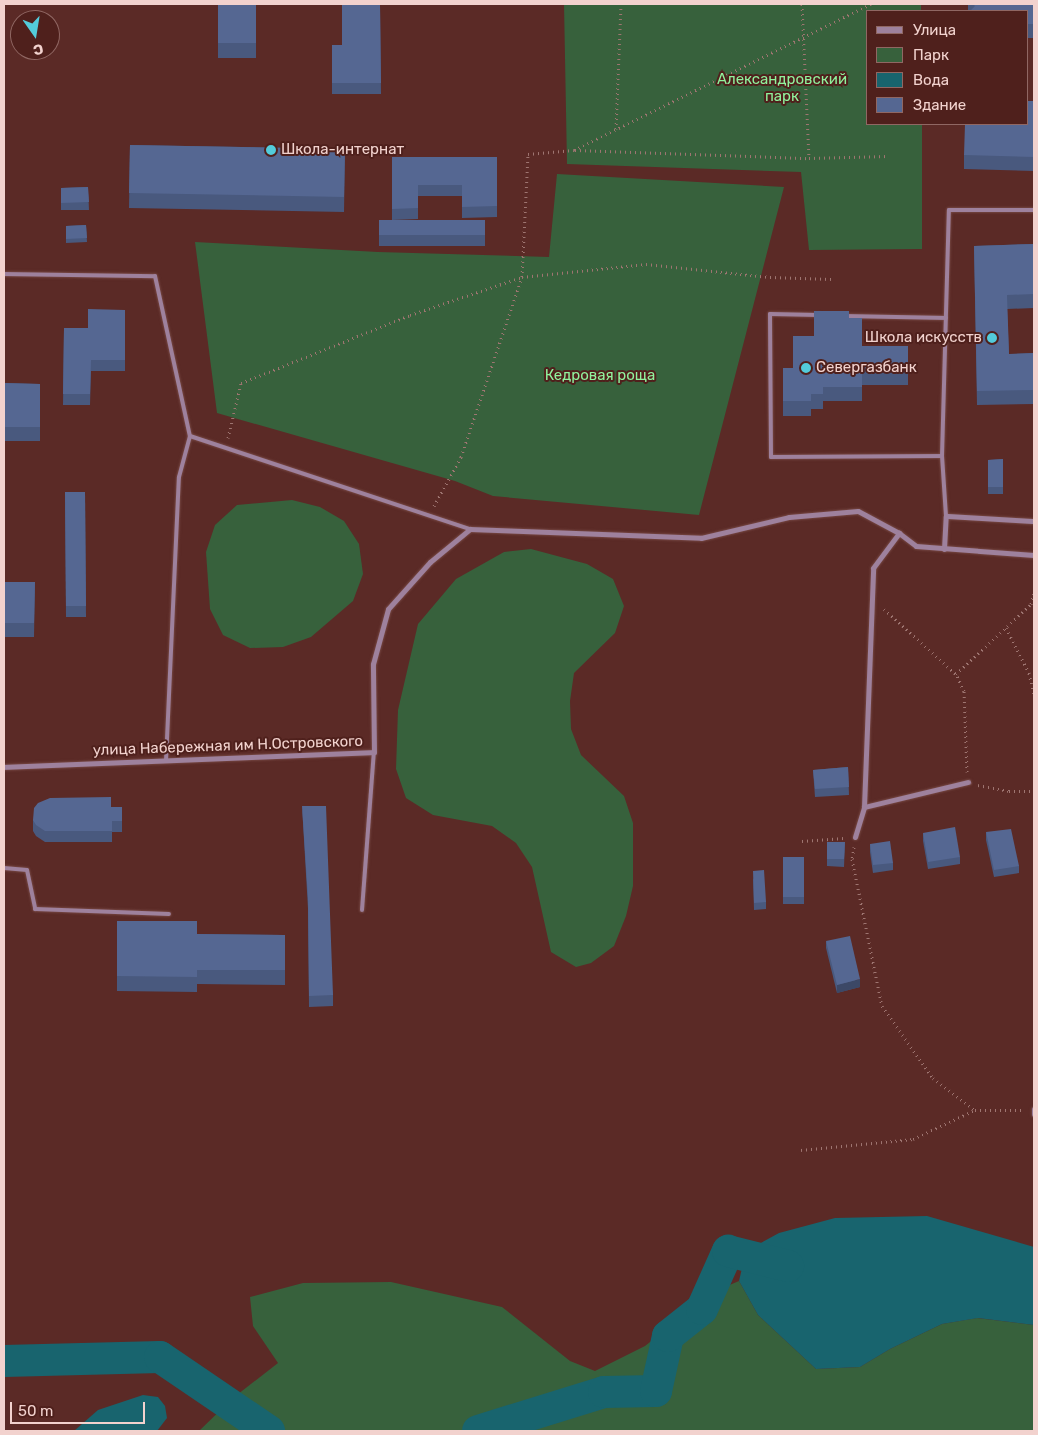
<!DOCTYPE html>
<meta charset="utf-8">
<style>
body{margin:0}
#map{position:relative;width:1038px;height:1435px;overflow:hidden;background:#5b2a26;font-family:Rubik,sans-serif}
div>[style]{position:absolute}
.green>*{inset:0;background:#37613c}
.water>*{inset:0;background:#18646e}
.river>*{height:32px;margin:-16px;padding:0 16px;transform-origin:16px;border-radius:16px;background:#18646e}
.path>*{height:3px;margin-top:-1.5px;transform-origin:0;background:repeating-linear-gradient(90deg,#9e7571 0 1px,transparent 0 5px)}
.roads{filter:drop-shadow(0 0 1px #764844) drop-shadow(0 0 1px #764844)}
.service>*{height:4px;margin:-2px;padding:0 2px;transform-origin:2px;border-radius:2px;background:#9e819d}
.minor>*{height:5px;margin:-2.5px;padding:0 2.5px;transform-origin:2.5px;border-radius:2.5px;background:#9e819d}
.wall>*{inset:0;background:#49597e}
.shaded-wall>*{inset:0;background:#3c4866}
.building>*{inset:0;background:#556792}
.dots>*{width:14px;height:14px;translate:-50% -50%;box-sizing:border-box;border:2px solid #4f201c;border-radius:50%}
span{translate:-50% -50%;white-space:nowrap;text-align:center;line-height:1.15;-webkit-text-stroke:4px #4f201c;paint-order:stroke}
.park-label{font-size:15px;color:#90f29d}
.poi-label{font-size:15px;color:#f2d2ce}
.left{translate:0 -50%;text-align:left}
.right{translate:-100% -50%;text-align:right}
.street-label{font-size:15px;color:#f2d2ce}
.frame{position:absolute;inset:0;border:5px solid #f2d2ce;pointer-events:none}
.legend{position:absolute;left:866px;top:10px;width:162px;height:115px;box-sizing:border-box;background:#4f201c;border:1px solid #906763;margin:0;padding:6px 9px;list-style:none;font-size:15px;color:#f2d2ce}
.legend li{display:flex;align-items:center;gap:10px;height:25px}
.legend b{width:25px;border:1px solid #906763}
.north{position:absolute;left:10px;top:10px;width:50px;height:50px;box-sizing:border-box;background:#4f201c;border:1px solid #906763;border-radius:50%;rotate:167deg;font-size:14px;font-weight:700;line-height:20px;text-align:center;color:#f2d2ce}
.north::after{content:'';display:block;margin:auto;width:18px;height:22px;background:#53cbda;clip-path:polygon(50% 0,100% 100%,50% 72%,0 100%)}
.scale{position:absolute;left:10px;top:1402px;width:135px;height:22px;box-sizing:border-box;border:2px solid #f2d2ce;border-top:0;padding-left:6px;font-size:15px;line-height:18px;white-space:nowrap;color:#f2d2ce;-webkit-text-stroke:4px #4f201c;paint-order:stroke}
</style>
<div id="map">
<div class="green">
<div style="clip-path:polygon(564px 4px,921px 4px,921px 11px,867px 11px,867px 124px,922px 124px,922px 249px,809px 250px,801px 172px,567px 164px)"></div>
<div style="clip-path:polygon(557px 174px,784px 187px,699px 515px,493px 496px,455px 481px,217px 413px,195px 242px,378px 252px,549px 257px)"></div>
<div style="clip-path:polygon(292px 500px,320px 507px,344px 521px,359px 544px,363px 574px,353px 601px,311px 637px,283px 647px,250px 648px,223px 635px,210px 609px,206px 552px,215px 525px,237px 505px)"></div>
<div style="clip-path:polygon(531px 549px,587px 564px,613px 579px,624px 606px,615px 633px,574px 673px,570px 701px,571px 729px,581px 755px,624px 796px,633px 823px,633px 886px,626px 916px,614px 946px,591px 963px,576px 967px,551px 952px,532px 867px,516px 843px,492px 826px,433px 815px,406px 798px,396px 769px,398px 710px,418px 624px,456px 579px,504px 552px)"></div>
<div style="clip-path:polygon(739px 1281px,758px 1315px,816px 1369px,860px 1367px,890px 1349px,942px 1324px,977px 1318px,1034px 1325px,1034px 1431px,199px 1431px,233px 1398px,278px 1363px,253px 1326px,250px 1297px,303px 1283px,391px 1282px,502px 1307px,570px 1361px,595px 1371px,645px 1346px,713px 1292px)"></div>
</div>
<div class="water">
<div style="clip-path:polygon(927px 1216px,1034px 1247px,1034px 1325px,978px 1318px,942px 1324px,890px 1349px,860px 1367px,816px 1369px,758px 1315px,739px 1281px,746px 1251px,779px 1233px,835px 1218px)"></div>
<div style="clip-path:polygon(143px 1395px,158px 1397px,165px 1406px,167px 1418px,157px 1431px,74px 1431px,98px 1410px)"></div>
</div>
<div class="river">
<div style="left:4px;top:1361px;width:156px;rotate:-1.5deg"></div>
<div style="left:160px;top:1357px;width:132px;rotate:34.2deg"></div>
<div style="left:478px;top:1431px;width:132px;rotate:-17.2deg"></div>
<div style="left:604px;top:1392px;width:52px;rotate:-1.1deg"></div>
<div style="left:656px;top:1391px;width:56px;rotate:-77.7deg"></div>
<div style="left:668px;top:1336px;width:43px;rotate:-38.5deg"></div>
<div style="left:702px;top:1309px;width:64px;rotate:-65.9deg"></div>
<div style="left:728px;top:1251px;width:62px;rotate:14deg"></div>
</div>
<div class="path">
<div style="left:802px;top:4px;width:154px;rotate:87.4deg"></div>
<div style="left:809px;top:158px;width:80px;rotate:-1.4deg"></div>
<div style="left:616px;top:129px;width:125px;rotate:-87.7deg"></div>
<div style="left:575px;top:150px;width:234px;rotate:2deg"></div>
<div style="left:228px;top:438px;width:57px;rotate:-76.7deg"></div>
<div style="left:241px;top:383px;width:182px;rotate:-21.9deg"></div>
<div style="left:410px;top:315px;width:118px;rotate:-18.7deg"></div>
<div style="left:522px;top:277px;width:125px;rotate:-6deg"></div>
<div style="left:646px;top:264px;width:125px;rotate:6deg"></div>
<div style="left:770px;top:277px;width:61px;rotate:1.9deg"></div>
<div style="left:434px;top:506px;width:56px;rotate:-61.1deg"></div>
<div style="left:461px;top:457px;width:190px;rotate:-71.3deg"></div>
<div style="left:522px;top:277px;width:123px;rotate:-87.2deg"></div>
<div style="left:528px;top:154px;width:46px;rotate:-5deg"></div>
<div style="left:574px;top:150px;width:331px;rotate:-26.2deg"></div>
<div style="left:884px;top:609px;width:97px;rotate:42.1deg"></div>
<div style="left:1006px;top:628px;width:51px;rotate:62.9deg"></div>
<div style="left:1029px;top:673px;width:22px;rotate:77deg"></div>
<div style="left:967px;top:772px;width:81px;rotate:-92.1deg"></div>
<div style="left:964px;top:691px;width:19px;rotate:-115deg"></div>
<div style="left:956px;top:674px;width:103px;rotate:-43deg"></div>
<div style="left:1031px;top:604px;width:11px;rotate:-75deg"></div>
<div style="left:978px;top:785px;width:32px;rotate:11deg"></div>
<div style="left:1009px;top:791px;width:25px"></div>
<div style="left:802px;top:841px;width:42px;rotate:-4.1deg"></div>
<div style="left:854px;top:847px;width:12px;rotate:99deg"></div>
<div style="left:852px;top:859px;width:150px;rotate:78.5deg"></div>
<div style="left:882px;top:1006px;width:88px;rotate:54.7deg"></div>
<div style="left:933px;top:1078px;width:53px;rotate:37.3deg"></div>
<div style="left:975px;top:1110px;width:50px"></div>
<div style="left:801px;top:1150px;width:113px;rotate:-5.6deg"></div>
<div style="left:913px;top:1139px;width:68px;rotate:-25.1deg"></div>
</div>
<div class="roads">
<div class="service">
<div style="left:4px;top:274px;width:151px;rotate:0.8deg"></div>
<div style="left:155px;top:276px;width:164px;rotate:77.7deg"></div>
<div style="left:190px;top:436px;width:295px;rotate:18.4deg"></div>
<div style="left:819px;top:315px;width:49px;rotate:-178.8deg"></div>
<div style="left:770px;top:314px;width:143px;rotate:89.6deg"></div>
<div style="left:771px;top:457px;width:171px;rotate:-0.3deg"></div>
<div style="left:846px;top:316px;width:100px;rotate:1.1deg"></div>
<div style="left:946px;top:516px;width:60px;rotate:-93.8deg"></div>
<div style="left:942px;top:456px;width:246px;rotate:-88.4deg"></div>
<div style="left:949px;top:210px;width:85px"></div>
<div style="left:166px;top:761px;width:284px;rotate:-87.4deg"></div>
<div style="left:179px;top:477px;width:42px;rotate:-75deg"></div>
<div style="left:4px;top:868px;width:23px;rotate:5deg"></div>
<div style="left:27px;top:870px;width:40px;rotate:78deg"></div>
<div style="left:35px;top:909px;width:134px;rotate:2.1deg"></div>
<div style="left:362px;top:910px;width:158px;rotate:-85.7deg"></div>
</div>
<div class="minor">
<div style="left:944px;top:549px;width:33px;rotate:-87deg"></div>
<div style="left:946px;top:516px;width:88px;rotate:3.3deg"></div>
<div style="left:4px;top:767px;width:370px;rotate:-2.3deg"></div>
<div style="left:374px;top:752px;width:88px;rotate:-90.7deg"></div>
<div style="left:373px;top:664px;width:57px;rotate:-74.7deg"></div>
<div style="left:388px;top:609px;width:63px;rotate:-48.2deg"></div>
<div style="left:430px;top:562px;width:52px;rotate:-39.5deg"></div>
<div style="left:470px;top:529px;width:231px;rotate:2.2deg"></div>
<div style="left:701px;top:538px;width:90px;rotate:-13.4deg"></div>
<div style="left:789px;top:517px;width:69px;rotate:-5deg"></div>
<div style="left:858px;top:511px;width:47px;rotate:28.2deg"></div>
<div style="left:899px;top:533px;width:21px;rotate:37deg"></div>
<div style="left:916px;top:546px;width:118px;rotate:4.4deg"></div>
<div style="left:864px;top:807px;width:239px;rotate:-87.8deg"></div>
<div style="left:873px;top:568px;width:44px;rotate:-53.4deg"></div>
<div style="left:855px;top:837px;width:31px;rotate:-73deg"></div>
<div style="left:864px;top:807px;width:107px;rotate:-13.5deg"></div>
<div style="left:1034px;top:1109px;width:5px;rotate:90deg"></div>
</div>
</div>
<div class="wall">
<div style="clip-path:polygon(218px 4px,256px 4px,256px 58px,218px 58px)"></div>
<div style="clip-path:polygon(380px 4px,381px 94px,332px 94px,332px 45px,342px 45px)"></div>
<div style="clip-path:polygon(968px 4px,1034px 4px,1034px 38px,1027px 38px,1027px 11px,968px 11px)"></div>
<div style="clip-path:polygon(1034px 101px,1034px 171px,964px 169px,964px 155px)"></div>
<div style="clip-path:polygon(130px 145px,345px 149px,344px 212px,129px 208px)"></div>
<div style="clip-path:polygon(392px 157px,497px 157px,497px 217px,462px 218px,462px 196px,418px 196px,418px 219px,392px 220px)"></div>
<div style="clip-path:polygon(88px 187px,89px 210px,61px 210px,61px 188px)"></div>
<div style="clip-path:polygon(379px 220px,485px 220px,485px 246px,379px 246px)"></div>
<div style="clip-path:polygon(86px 225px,87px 242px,66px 243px,66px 226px)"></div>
<div style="clip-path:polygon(1034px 244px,1034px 308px,1007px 309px,1009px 354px,1034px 353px,1034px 404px,977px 405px,974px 246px)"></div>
<div style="clip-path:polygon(125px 310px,125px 371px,91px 371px,90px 405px,63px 405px,64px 328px,88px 328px)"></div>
<div style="clip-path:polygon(849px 318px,862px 346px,908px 346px,908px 385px,862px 385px,862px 401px,823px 401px,823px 409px,811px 409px,811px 416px,783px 416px,783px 368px,793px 368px,814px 336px)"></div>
<div style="clip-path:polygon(4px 383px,40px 384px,40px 441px,4px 441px)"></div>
<div style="clip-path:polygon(1003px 459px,1003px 494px,988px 494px,988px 460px)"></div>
<div style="clip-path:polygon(65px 492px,85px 492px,86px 617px,66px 617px)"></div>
<div style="clip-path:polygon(4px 582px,35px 582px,34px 637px,4px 637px)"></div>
<div style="clip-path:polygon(848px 767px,849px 795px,815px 797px,813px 770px)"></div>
<div style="clip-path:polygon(302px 806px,333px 995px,333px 1006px,309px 1007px,308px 909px)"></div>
<div style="clip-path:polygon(111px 807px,122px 807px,122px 832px,112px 832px,112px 842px,45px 842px,36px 836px,33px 831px,33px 820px)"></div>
<div style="clip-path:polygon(986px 832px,1019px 866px,1019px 873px,994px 877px,986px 840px)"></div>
<div style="clip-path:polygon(923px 833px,960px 857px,960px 864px,928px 869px,923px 841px)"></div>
<div style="clip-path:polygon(827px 842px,845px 842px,844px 867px,827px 866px)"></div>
<div style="clip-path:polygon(870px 844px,893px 863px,893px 870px,873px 873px,870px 852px)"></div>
<div style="clip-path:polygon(783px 857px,804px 857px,804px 904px,783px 904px)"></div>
<div style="clip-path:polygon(753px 878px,766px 902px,766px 909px,754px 910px)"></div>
<div style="clip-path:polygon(117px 921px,197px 934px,285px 935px,285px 985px,197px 984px,197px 992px,117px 991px)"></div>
<div style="clip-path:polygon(826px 941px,860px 987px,837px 993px,826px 948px)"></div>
</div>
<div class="shaded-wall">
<div style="clip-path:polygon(860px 979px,860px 987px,837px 993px,837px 985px)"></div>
</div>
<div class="building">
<div style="clip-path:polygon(218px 4px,256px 4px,256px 43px,218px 43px)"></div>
<div style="clip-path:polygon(342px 4px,380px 4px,381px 83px,332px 83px,332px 45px,342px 45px)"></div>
<div style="clip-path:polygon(973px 4px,1034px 4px,1034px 24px,1027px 24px,1027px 11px,970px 11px,975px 6px)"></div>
<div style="clip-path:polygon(1027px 101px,1034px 101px,1034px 157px,964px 155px,965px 124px,1027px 124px)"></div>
<div style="clip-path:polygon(130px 145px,345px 149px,344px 197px,129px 193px)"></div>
<div style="clip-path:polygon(392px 157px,497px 157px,497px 206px,462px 207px,462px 185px,418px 185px,418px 208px,392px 209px)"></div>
<div style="clip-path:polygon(88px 187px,89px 202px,61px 203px,61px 188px)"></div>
<div style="clip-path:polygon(379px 220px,485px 220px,485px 235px,379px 235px)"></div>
<div style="clip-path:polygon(86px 225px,87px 238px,66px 239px,66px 226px)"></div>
<div style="clip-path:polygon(1034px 244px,1034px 294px,1007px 295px,1009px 354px,1034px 353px,1034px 390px,977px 391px,974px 246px)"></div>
<div style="clip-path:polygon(88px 309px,125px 310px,125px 360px,91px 360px,90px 394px,63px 394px,64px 328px,88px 328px)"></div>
<div style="clip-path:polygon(814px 311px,849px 311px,849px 318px,862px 318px,862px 346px,908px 346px,908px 371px,862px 371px,862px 387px,823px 387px,823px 394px,811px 394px,811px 401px,783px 401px,783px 368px,793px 368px,793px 336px,814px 336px)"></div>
<div style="clip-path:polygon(4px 383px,40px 384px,40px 427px,4px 427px)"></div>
<div style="clip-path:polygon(1003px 459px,1003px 487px,988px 487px,988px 460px)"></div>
<div style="clip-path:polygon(65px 492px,85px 492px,86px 606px,66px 606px)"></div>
<div style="clip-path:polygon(4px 582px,35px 582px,34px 623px,4px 623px)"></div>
<div style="clip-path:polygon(848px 767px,849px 787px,815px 789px,813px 770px)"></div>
<div style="clip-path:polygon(111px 797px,111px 807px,122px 807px,122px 821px,112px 821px,112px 831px,45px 831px,36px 825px,33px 820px,34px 808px,38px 803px,50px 798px)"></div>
<div style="clip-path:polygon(302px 806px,326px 806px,333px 995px,309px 996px,308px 898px)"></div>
<div style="clip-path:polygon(955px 827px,960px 857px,928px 862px,923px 833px)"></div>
<div style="clip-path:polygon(1011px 829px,1019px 866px,994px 870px,986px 832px)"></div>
<div style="clip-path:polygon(890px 841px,893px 863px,873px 865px,870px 844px)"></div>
<div style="clip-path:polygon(827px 842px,845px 842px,844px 859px,827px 859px)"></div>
<div style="clip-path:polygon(783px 857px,804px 857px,804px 897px,783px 897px)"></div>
<div style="clip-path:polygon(764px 870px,766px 902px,754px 903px,753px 871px)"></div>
<div style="clip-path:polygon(117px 921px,197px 921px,197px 934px,285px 935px,285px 970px,197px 970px,197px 977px,117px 976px)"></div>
<div style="clip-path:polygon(850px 936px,860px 979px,837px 985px,826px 941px)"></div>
</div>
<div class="dots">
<div style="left:271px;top:150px;background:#53cbda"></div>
<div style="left:992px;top:338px;background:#53cbda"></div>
<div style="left:806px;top:368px;background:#53cbda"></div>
</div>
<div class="park-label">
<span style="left:782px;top:88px">Александровский<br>парк</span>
<span style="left:600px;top:376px">Кедровая роща</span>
</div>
<div class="poi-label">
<span class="left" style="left:281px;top:150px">Школа-интернат</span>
<span class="right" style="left:982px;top:338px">Школа искусcтв</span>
<span class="left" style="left:816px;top:368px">Севергазбанк</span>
</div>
<div class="street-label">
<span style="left:228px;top:746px;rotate:-2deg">улица Набережная им Н.Островского</span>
</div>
<div class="frame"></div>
<ul class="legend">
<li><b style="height:6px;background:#9e819d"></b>Улица</li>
<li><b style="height:14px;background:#37613c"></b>Парк</li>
<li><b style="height:14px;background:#18646e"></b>Вода</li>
<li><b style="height:14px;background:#556792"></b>Здание</li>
</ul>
<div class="north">С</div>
<div class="scale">50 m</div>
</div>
